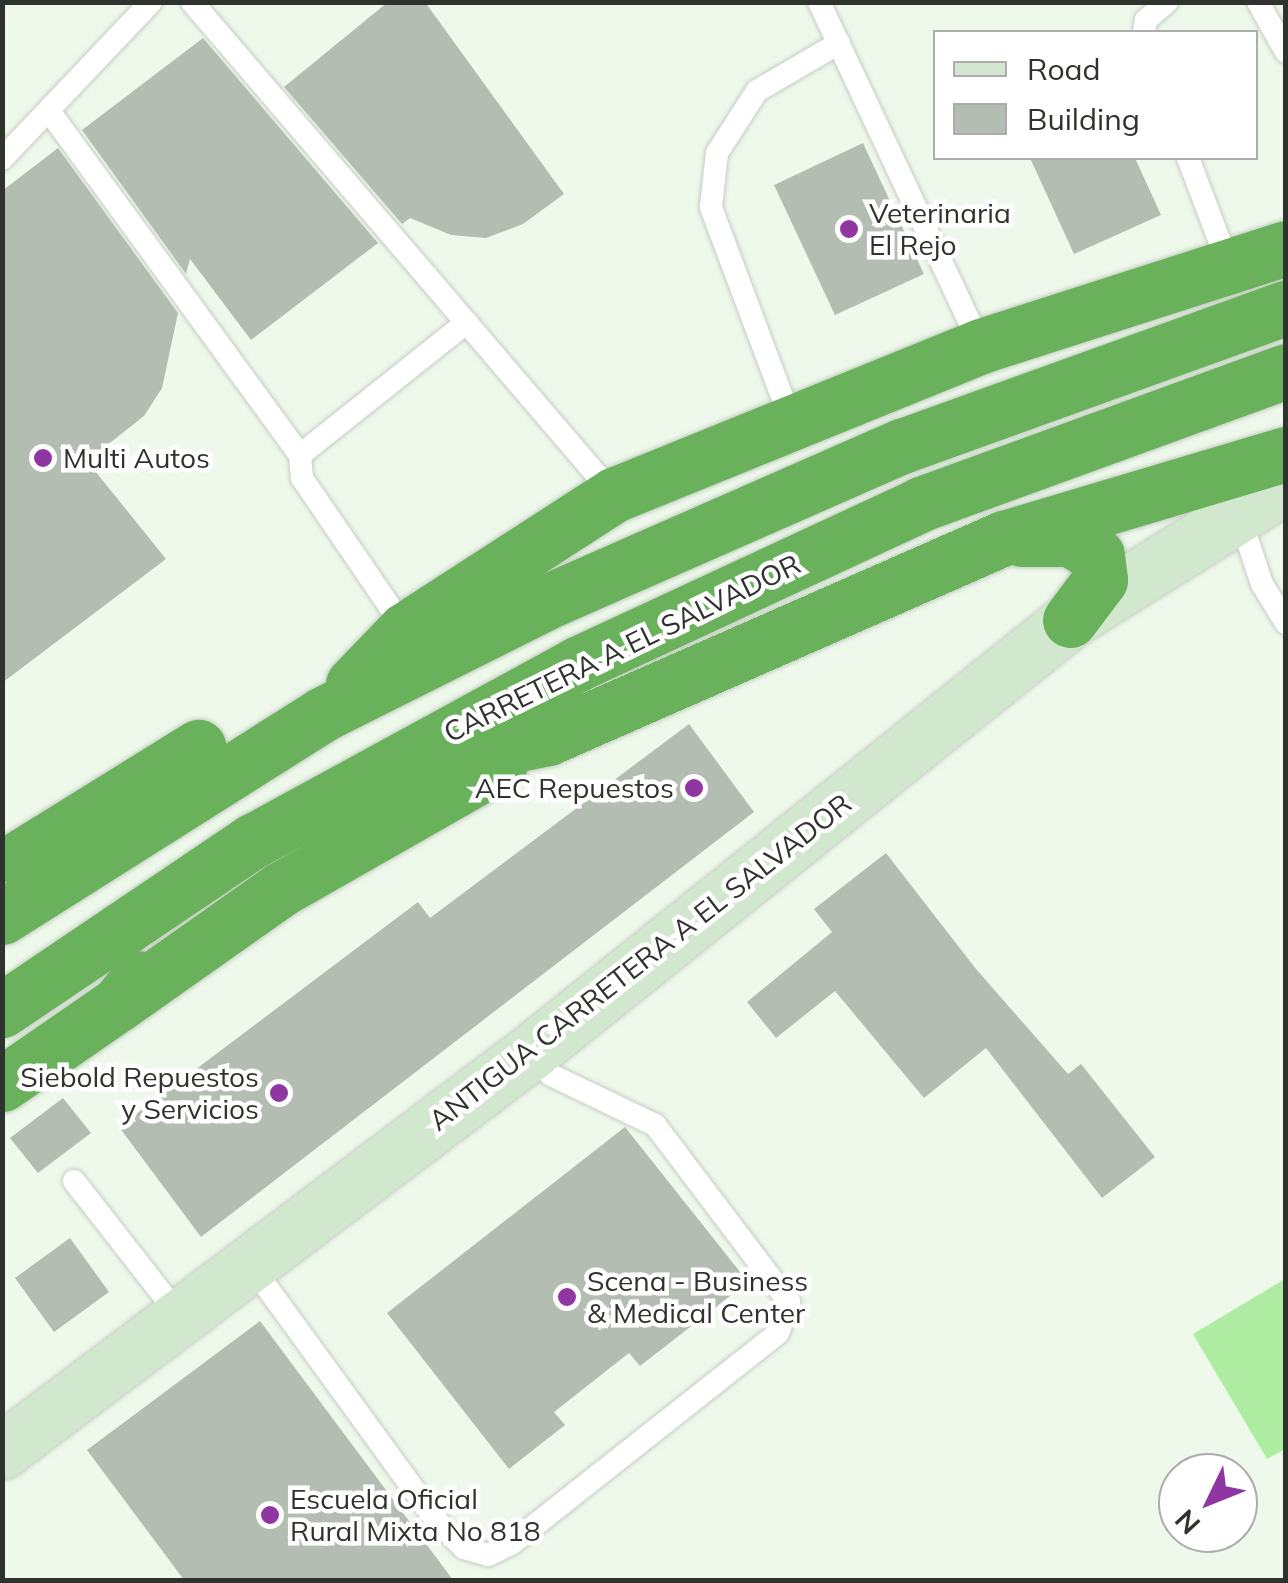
<!DOCTYPE html>
<style>
body{margin:0}
#map{position:relative;width:1288px;height:1583px;overflow:hidden;background:#eef9ec;font-family:Mulish,sans-serif}
div>[style]{position:absolute}
.green>*{inset:0;background:#aeeda1}
.building>*{inset:0;background:#b3bdb1}
.roads{filter:drop-shadow(0 0 2px #c4cec2) drop-shadow(0 0 2px #c4cec2)}
.lane>*{height:22px;margin:-11px;padding:0 11px;transform-origin:11px;border-radius:11px;background:#fff}
.secondary>*{height:55px;margin:-27.5px;padding:0 27.5px;transform-origin:27.5px;border-radius:27.5px;background:#d2e8ce}
.highway>*{height:55px;margin:-27.5px;padding:0 27.5px;transform-origin:27.5px;border-radius:27.5px;background:#69b15a}
.dots>*{width:28px;height:28px;translate:-50% -50%;box-sizing:border-box;border:5px solid #fff;border-radius:50%}
span{translate:-50% -50%;white-space:nowrap;text-align:center;line-height:1.15;-webkit-text-stroke:9px #fff;paint-order:stroke}
.poi-label{font-size:28px;color:#2f332e}
.left{translate:0 -50%;text-align:left}
.right{translate:-100% -50%;text-align:right}
.street-label{font-size:28px;color:#2f332e}
.frame{position:absolute;inset:0;border:5px solid #2f332e;pointer-events:none}
.legend{position:absolute;left:933px;top:30px;width:325px;height:130px;box-sizing:border-box;background:#fff;border:2px solid #acadab;margin:0;padding:12px 18px;list-style:none;font-size:30px;color:#2f332e}
.legend li{display:flex;align-items:center;gap:20px;height:50px}
.legend b{width:50px;border:2px solid #acadab}
.north{position:absolute;left:1158px;top:1453px;width:100px;height:100px;box-sizing:border-box;background:#fff;border:2px solid #acadab;border-radius:50%;rotate:227deg;font-size:28px;font-weight:700;line-height:40px;text-align:center;color:#2f332e}
.north::after{content:'';display:block;margin:auto;width:35px;height:45px;background:#8f36a2;clip-path:polygon(50% 0,100% 100%,50% 72%,0 100%)}
</style>
<div id="map">
<div class="green">
<div style="clip-path:polygon(1285px 1279px,1285px 1449px,1267px 1459px,1193px 1334px)"></div>
</div>
<div class="building">
<div style="clip-path:polygon(388px 2px,425px 2px,564px 194px,523px 224px,486px 238px,451px 235px,410px 218px,402px 224px,284px 87px)"></div>
<div style="clip-path:polygon(203px 38px,378px 243px,251px 340px,190px 259px,186px 274px,82px 130px)"></div>
<div style="clip-path:polygon(863px 143px,924px 274px,835px 315px,774px 185px)"></div>
<div style="clip-path:polygon(58px 148px,178px 313px,162px 388px,144px 416px,87px 461px,166px 559px,2px 683px,2px 191px)"></div>
<div style="clip-path:polygon(1030px 158px,1135px 158px,1161px 215px,1074px 254px)"></div>
<div style="clip-path:polygon(689px 724px,754px 812px,201px 1237px,119px 1127px,418px 902px,430px 918px)"></div>
<div style="clip-path:polygon(886px 853px,976px 969px,1068px 1074px,1081px 1064px,1155px 1157px,1102px 1198px,986px 1048px,924px 1098px,835px 991px,776px 1038px,747px 1002px,832px 932px,814px 909px)"></div>
<div style="clip-path:polygon(63px 1098px,91px 1133px,38px 1173px,10px 1138px)"></div>
<div style="clip-path:polygon(625px 1127px,748px 1282px,640px 1366px,629px 1353px,554px 1412px,565px 1425px,509px 1469px,387px 1313px)"></div>
<div style="clip-path:polygon(70px 1238px,109px 1292px,54px 1332px,15px 1278px)"></div>
<div style="clip-path:polygon(260px 1321px,453px 1580px,184px 1580px,87px 1450px)"></div>
</div>
<div class="roads">
<div class="lane">
<div style="left:192px;top:2px;width:649px;rotate:49.44deg"></div>
<div style="left:819px;top:2px;width:380px;rotate:64.8deg"></div>
<div style="left:1258px;top:2px;width:57px;rotate:60.8deg"></div>
<div style="left:1144px;top:32px;width:12px;rotate:-81deg"></div>
<div style="left:1146px;top:20px;width:28px;rotate:-41deg"></div>
<div style="left:52px;top:115px;width:421px;rotate:53.9deg"></div>
<div style="left:1188px;top:158px;width:116px;rotate:69.2deg"></div>
<div style="left:2px;top:159px;width:216px;rotate:-46.5deg"></div>
<div style="left:792px;top:423px;width:231px;rotate:-110.6deg"></div>
<div style="left:711px;top:207px;width:54px;rotate:-83.7deg"></div>
<div style="left:717px;top:153px;width:74px;rotate:-57.2deg"></div>
<div style="left:757px;top:91px;width:95px;rotate:-30.3deg"></div>
<div style="left:1239px;top:515px;width:73px;rotate:71.6deg"></div>
<div style="left:1262px;top:584px;width:46px;rotate:58.4deg"></div>
<div style="left:405px;top:629px;width:183px;rotate:-124.3deg"></div>
<div style="left:302px;top:478px;width:23px;rotate:-95deg"></div>
<div style="left:300px;top:455px;width:213px;rotate:-38.5deg"></div>
<div style="left:74px;top:1181px;width:167px;rotate:52deg"></div>
<div style="left:250px;top:1264px;width:318px;rotate:54deg"></div>
<div style="left:437px;top:1521px;width:38px;rotate:45deg"></div>
<div style="left:464px;top:1548px;width:25px;rotate:16deg"></div>
<div style="left:488px;top:1555px;width:25px;rotate:-26deg"></div>
<div style="left:511px;top:1544px;width:340px;rotate:-38.3deg"></div>
<div style="left:778px;top:1333px;width:33px;rotate:-70deg"></div>
<div style="left:789px;top:1302px;width:222px;rotate:-127.1deg"></div>
<div style="left:655px;top:1125px;width:115px;rotate:-154.3deg"></div>
<div style="left:551px;top:1075px;width:30px;rotate:-131deg"></div>
</div>
<div class="secondary">
<div style="left:2px;top:1451px;width:663px;rotate:-37.03deg"></div>
<div style="left:531px;top:1052px;width:691px;rotate:-38.71deg"></div>
<div style="left:1070px;top:620px;width:255px;rotate:-32deg"></div>
</div>
<div class="highway">
<div style="left:1022px;top:539px;width:48px"></div>
<div style="left:1070px;top:539px;width:31px;rotate:31deg"></div>
<div style="left:1097px;top:555px;width:25px;rotate:83deg"></div>
<div style="left:1100px;top:580px;width:50px;rotate:126.9deg"></div>
<div style="left:353px;top:684px;width:75px;rotate:-46.1deg"></div>
<div style="left:405px;top:630px;width:249px;rotate:-32.9deg"></div>
<div style="left:614px;top:495px;width:396px;rotate:-22.1deg"></div>
<div style="left:981px;top:346px;width:320px;rotate:-17.8deg"></div>
<div style="left:431px;top:762px;width:119px;rotate:-11.6deg"></div>
<div style="left:548px;top:738px;width:498px;rotate:-23.7deg"></div>
<div style="left:1004px;top:538px;width:294px;rotate:-16.6deg"></div>
<div style="left:19px;top:858px;width:211px;rotate:-31.8deg"></div>
<div style="left:2px;top:917px;width:380px;rotate:-32.3deg"></div>
<div style="left:323px;top:714px;width:257px;rotate:-26.6deg"></div>
<div style="left:553px;top:599px;width:381px;rotate:-23.7deg"></div>
<div style="left:902px;top:446px;width:408px;rotate:-19.8deg"></div>
<div style="left:118px;top:1004px;width:199px;rotate:-35.2deg"></div>
<div style="left:281px;top:889px;width:252px;rotate:-29.7deg"></div>
<div style="left:2px;top:1010px;width:303px;rotate:-34deg"></div>
<div style="left:253px;top:841px;width:369px;rotate:-28.6deg"></div>
<div style="left:577px;top:664px;width:379px;rotate:-24.9deg"></div>
<div style="left:921px;top:504px;width:388px;rotate:-20deg"></div>
<div style="left:2px;top:1084px;width:141px;rotate:-34.6deg"></div>
<div style="left:118px;top:1004px;width:33px;rotate:-51deg"></div>
</div>
</div>
<div class="dots">
<div style="left:849px;top:229px;background:#8f36a2"></div>
<div style="left:43px;top:458px;background:#8f36a2"></div>
<div style="left:694px;top:788px;background:#8f36a2"></div>
<div style="left:279px;top:1093px;background:#8f36a2"></div>
<div style="left:567px;top:1297px;background:#8f36a2"></div>
<div style="left:270px;top:1515px;background:#8f36a2"></div>
</div>
<div class="poi-label">
<span class="left" style="left:869px;top:229px">Veterinaria<br>El Rejo</span>
<span class="left" style="left:63px;top:458px">Multi Autos</span>
<span class="right" style="left:674px;top:788px">AEC Repuestos</span>
<span class="right" style="left:259px;top:1093px">Siebold Repuestos<br>y Servicios</span>
<span class="left" style="left:587px;top:1297px">Scena - Business<br>&amp; Medical Center</span>
<span class="left" style="left:290px;top:1515px">Escuela Oficial<br>Rural Mixta No 818</span>
</div>
<div class="street-label">
<span style="left:622px;top:648px;rotate:-26deg">CARRETERA A EL SALVADOR</span>
<span style="left:640px;top:962px;rotate:-38deg">ANTIGUA CARRETERA A EL SALVADOR</span>
</div>
<div class="frame"></div>
<ul class="legend">
<li><b style="height:12px;background:#d2e8ce"></b>Road</li>
<li><b style="height:28px;background:#b3bdb1"></b>Building</li>
</ul>
<div class="north">N</div>
</div>
